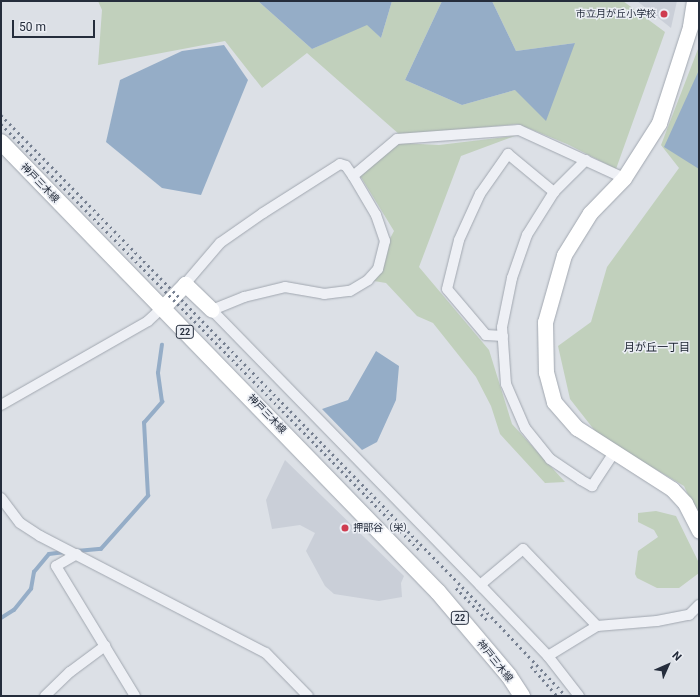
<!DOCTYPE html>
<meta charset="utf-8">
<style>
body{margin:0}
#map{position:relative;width:700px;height:697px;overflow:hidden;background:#dce0e6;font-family:Roboto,"Noto Sans JP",sans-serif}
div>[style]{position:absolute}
.built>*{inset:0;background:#cacfd8}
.green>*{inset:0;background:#c1d0bc}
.water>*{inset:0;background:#95adc7}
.stream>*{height:3.5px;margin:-1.75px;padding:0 1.75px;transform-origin:1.75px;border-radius:1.75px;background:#95adc7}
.roads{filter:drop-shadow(0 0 1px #a1a7b0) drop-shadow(0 0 1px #a1a7b0)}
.street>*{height:10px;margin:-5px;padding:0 5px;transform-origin:5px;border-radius:5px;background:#eef0f5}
.secondary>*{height:15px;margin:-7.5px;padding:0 7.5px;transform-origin:7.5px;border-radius:7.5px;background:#fff}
.primary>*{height:16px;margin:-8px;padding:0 8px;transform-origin:8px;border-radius:8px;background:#fff}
.rail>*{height:3px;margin-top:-1.5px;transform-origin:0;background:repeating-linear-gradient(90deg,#757f90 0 2px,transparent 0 6px)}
.dots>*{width:11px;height:11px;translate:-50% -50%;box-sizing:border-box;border:2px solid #ebeef4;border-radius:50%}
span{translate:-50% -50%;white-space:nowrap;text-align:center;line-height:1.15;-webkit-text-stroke:3px #ebeef4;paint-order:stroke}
.shield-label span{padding:1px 3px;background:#ebeef4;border:1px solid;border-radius:3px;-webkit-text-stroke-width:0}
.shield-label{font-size:9px;color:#252d3c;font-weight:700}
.poi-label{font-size:10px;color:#252d3c}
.right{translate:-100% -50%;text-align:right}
.left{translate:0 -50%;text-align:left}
.street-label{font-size:10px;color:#252d3c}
.neighbourhood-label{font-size:11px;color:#181f2d}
.frame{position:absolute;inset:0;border:2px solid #252d3c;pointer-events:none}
.north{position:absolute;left:648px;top:645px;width:40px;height:40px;-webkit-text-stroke:3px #ebeef4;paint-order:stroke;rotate:45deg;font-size:11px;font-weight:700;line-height:16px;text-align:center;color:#252d3c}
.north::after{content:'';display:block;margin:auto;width:14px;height:18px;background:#252d3c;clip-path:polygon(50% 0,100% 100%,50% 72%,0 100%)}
.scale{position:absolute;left:12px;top:20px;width:83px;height:18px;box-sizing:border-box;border:2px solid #252d3c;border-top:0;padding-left:5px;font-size:12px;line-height:14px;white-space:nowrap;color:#252d3c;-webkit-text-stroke:3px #ebeef4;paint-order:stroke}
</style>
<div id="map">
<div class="built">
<div style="clip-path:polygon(637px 1px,677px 1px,671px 28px)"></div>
<div style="clip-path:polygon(285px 460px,404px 576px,401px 583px,402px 597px,379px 601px,334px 594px,325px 586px,306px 551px,315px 533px,300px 525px,272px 529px,266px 500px)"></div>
</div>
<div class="green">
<div style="clip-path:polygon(98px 1px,258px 1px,312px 49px,367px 24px,381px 38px,392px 1px,442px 1px,405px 80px,462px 105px,515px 90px,575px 43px,516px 51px,492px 1px,623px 1px,665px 32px,616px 169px,567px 144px,518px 124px,400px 135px,307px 53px,262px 88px,225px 41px,98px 65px,102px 10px)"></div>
<div style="clip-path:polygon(698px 49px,699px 49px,699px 519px,684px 486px,599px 436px,570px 399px,558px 346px,591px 322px,607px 267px,679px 168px,661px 145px)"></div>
<div style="clip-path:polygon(515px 136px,461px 156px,419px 267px,489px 350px,512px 424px,565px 482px,545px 483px,500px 434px,491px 406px,476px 377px,433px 323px,417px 316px,386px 283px,368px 280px,394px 231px,359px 174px,400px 143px,439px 145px)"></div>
<div style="clip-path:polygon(656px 511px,676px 516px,699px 563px,699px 573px,679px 588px,657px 588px,637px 578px,635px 574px,638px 551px,658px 537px,654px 530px,638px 522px,638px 513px)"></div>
</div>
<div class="water">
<div style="clip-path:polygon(258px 1px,392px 1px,381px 38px,367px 25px,312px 49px)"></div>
<div style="clip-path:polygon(442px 1px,492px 1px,516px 51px,575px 43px,546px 121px,515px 90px,462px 105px,405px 80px)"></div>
<div style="clip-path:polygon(224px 45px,248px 80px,201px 195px,162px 188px,106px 142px,120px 80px,182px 51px)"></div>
<div style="clip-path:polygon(699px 70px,699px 169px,664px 147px)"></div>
<div style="clip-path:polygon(376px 351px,399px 366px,396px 400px,377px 442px,362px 450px,322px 409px,348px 400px)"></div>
</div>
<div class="stream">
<div style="left:77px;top:551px;width:24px;rotate:-5deg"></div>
<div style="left:101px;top:549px;width:71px;rotate:-48.4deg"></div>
<div style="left:148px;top:496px;width:73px;rotate:-93.1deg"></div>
<div style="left:144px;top:423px;width:28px;rotate:-49deg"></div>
<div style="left:162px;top:402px;width:29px;rotate:-98deg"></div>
<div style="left:158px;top:373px;width:28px;rotate:-82deg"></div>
<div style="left:1px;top:618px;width:15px;rotate:-32deg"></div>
<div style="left:14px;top:610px;width:27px;rotate:-51deg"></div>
<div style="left:31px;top:589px;width:17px;rotate:-80deg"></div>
<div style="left:34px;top:572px;width:23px;rotate:-50deg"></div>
<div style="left:49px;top:554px;width:16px;rotate:-7deg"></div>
</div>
<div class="roads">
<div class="street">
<div style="left:586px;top:160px;width:45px;rotate:135deg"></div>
<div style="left:554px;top:192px;width:51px;rotate:122.1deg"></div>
<div style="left:527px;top:235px;width:46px;rotate:109.2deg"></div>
<div style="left:512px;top:278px;width:50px;rotate:101.5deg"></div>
<div style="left:502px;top:327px;width:57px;rotate:86deg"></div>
<div style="left:506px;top:384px;width:48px;rotate:66.6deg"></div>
<div style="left:525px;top:428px;width:40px;rotate:51deg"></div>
<div style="left:550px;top:459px;width:37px;rotate:34deg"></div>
<div style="left:581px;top:480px;width:13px;rotate:29deg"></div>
<div style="left:592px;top:486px;width:42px;rotate:-56.7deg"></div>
<div style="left:185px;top:284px;width:54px;rotate:-49.5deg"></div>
<div style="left:220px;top:243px;width:52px;rotate:-34.9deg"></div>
<div style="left:263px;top:213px;width:91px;rotate:-32.5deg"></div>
<div style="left:340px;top:164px;width:6px;rotate:18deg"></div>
<div style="left:346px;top:166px;width:12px;rotate:55deg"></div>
<div style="left:503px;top:336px;width:17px;rotate:-177deg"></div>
<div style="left:486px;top:335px;width:60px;rotate:-130.3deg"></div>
<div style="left:447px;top:289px;width:50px;rotate:-76.2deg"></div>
<div style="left:459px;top:240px;width:51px;rotate:-65.5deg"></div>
<div style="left:480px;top:194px;width:49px;rotate:-55deg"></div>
<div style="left:508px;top:154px;width:60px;rotate:39.6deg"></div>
<div style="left:1px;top:405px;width:169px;rotate:-29.7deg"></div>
<div style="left:148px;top:321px;width:25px;rotate:-43deg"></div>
<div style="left:1px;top:498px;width:31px;rotate:53deg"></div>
<div style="left:20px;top:523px;width:24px;rotate:33deg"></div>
<div style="left:40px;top:536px;width:254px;rotate:27.4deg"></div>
<div style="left:266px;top:653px;width:60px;rotate:45.7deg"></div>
<div style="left:77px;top:554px;width:24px;rotate:150deg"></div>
<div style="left:56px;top:566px;width:152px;rotate:58.7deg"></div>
<div style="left:480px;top:585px;width:56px;rotate:-39.9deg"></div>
<div style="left:523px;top:549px;width:107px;rotate:46.1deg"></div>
<div style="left:548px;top:656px;width:57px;rotate:-31.5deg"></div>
<div style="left:597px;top:626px;width:60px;rotate:-4.8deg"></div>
<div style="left:657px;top:621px;width:33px;rotate:-11deg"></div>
<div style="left:689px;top:615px;width:14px;rotate:-45deg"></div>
<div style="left:45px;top:696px;width:35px;rotate:-44deg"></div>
<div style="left:70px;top:672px;width:44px;rotate:-36.6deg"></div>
<div style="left:579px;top:696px;width:51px;rotate:-127.8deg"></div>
<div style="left:548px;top:656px;width:94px;rotate:-133.7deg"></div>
<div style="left:483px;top:588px;width:388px;rotate:-134.3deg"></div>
<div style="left:212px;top:310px;width:35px;rotate:-22deg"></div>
<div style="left:244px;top:297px;width:42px;rotate:-13.7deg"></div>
<div style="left:285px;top:287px;width:40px;rotate:10deg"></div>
<div style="left:324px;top:294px;width:26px;rotate:-7deg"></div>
<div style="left:350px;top:291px;width:21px;rotate:-31deg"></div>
<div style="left:368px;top:280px;width:15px;rotate:-48deg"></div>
<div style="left:378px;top:269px;width:29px;rotate:-76deg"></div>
<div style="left:385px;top:241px;width:28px;rotate:-109deg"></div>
<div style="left:376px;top:215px;width:45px;rotate:-120.5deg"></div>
<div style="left:353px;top:176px;width:57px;rotate:-40.1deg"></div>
<div style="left:397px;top:139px;width:122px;rotate:-4.2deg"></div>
<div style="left:519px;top:130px;width:115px;rotate:24.6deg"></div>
</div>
<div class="secondary">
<div style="left:694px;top:1px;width:26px;rotate:99deg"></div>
<div style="left:690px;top:27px;width:101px;rotate:107.9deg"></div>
<div style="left:659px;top:123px;width:65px;rotate:122.5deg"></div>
<div style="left:624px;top:178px;width:49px;rotate:134.2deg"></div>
<div style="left:590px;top:213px;width:49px;rotate:121.8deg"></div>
<div style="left:564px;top:255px;width:70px;rotate:105.8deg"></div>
<div style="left:545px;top:322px;width:50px;rotate:88.9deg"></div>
<div style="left:546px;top:372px;width:31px;rotate:75deg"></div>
<div style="left:554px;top:402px;width:35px;rotate:49deg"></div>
<div style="left:577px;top:428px;width:113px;rotate:32.7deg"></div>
<div style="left:672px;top:489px;width:19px;rotate:47deg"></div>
<div style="left:685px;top:503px;width:31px;rotate:63deg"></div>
<div style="left:166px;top:304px;width:28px;rotate:-46deg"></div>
<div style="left:185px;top:284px;width:37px;rotate:44deg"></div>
</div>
<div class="primary">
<div style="left:1px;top:142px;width:627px;rotate:45.84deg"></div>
<div style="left:438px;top:592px;width:110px;rotate:49.8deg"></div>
<div style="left:509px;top:676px;width:24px;rotate:57deg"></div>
</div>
</div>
<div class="rail">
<div style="left:1px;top:115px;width:689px;rotate:45.65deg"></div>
<div style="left:483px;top:608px;width:121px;rotate:46.7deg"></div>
<div style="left:1px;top:124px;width:598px;rotate:45.54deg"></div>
<div style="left:456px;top:588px;width:46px;rotate:45.9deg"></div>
<div style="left:531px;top:666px;width:40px;rotate:49deg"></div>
</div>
<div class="dots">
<div style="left:664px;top:14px;background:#cf3c50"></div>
<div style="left:345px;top:528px;background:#cf3c50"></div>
</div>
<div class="shield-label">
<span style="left:185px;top:332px">22</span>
<span style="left:460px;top:618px">22</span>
</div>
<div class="poi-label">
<span class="right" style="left:656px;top:14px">市立月が丘小学校</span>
<span class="left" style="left:353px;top:528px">押部谷（栄）</span>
</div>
<div class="street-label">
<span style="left:40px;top:183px;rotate:46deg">神戸三木線</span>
<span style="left:267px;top:414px;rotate:46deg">神戸三木線</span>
<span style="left:495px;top:661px;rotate:51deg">神戸三木線</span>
</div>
<div class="neighbourhood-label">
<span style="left:657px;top:348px">月が丘一丁目</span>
</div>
<div class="frame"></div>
<div class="north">N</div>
<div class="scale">50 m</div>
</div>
